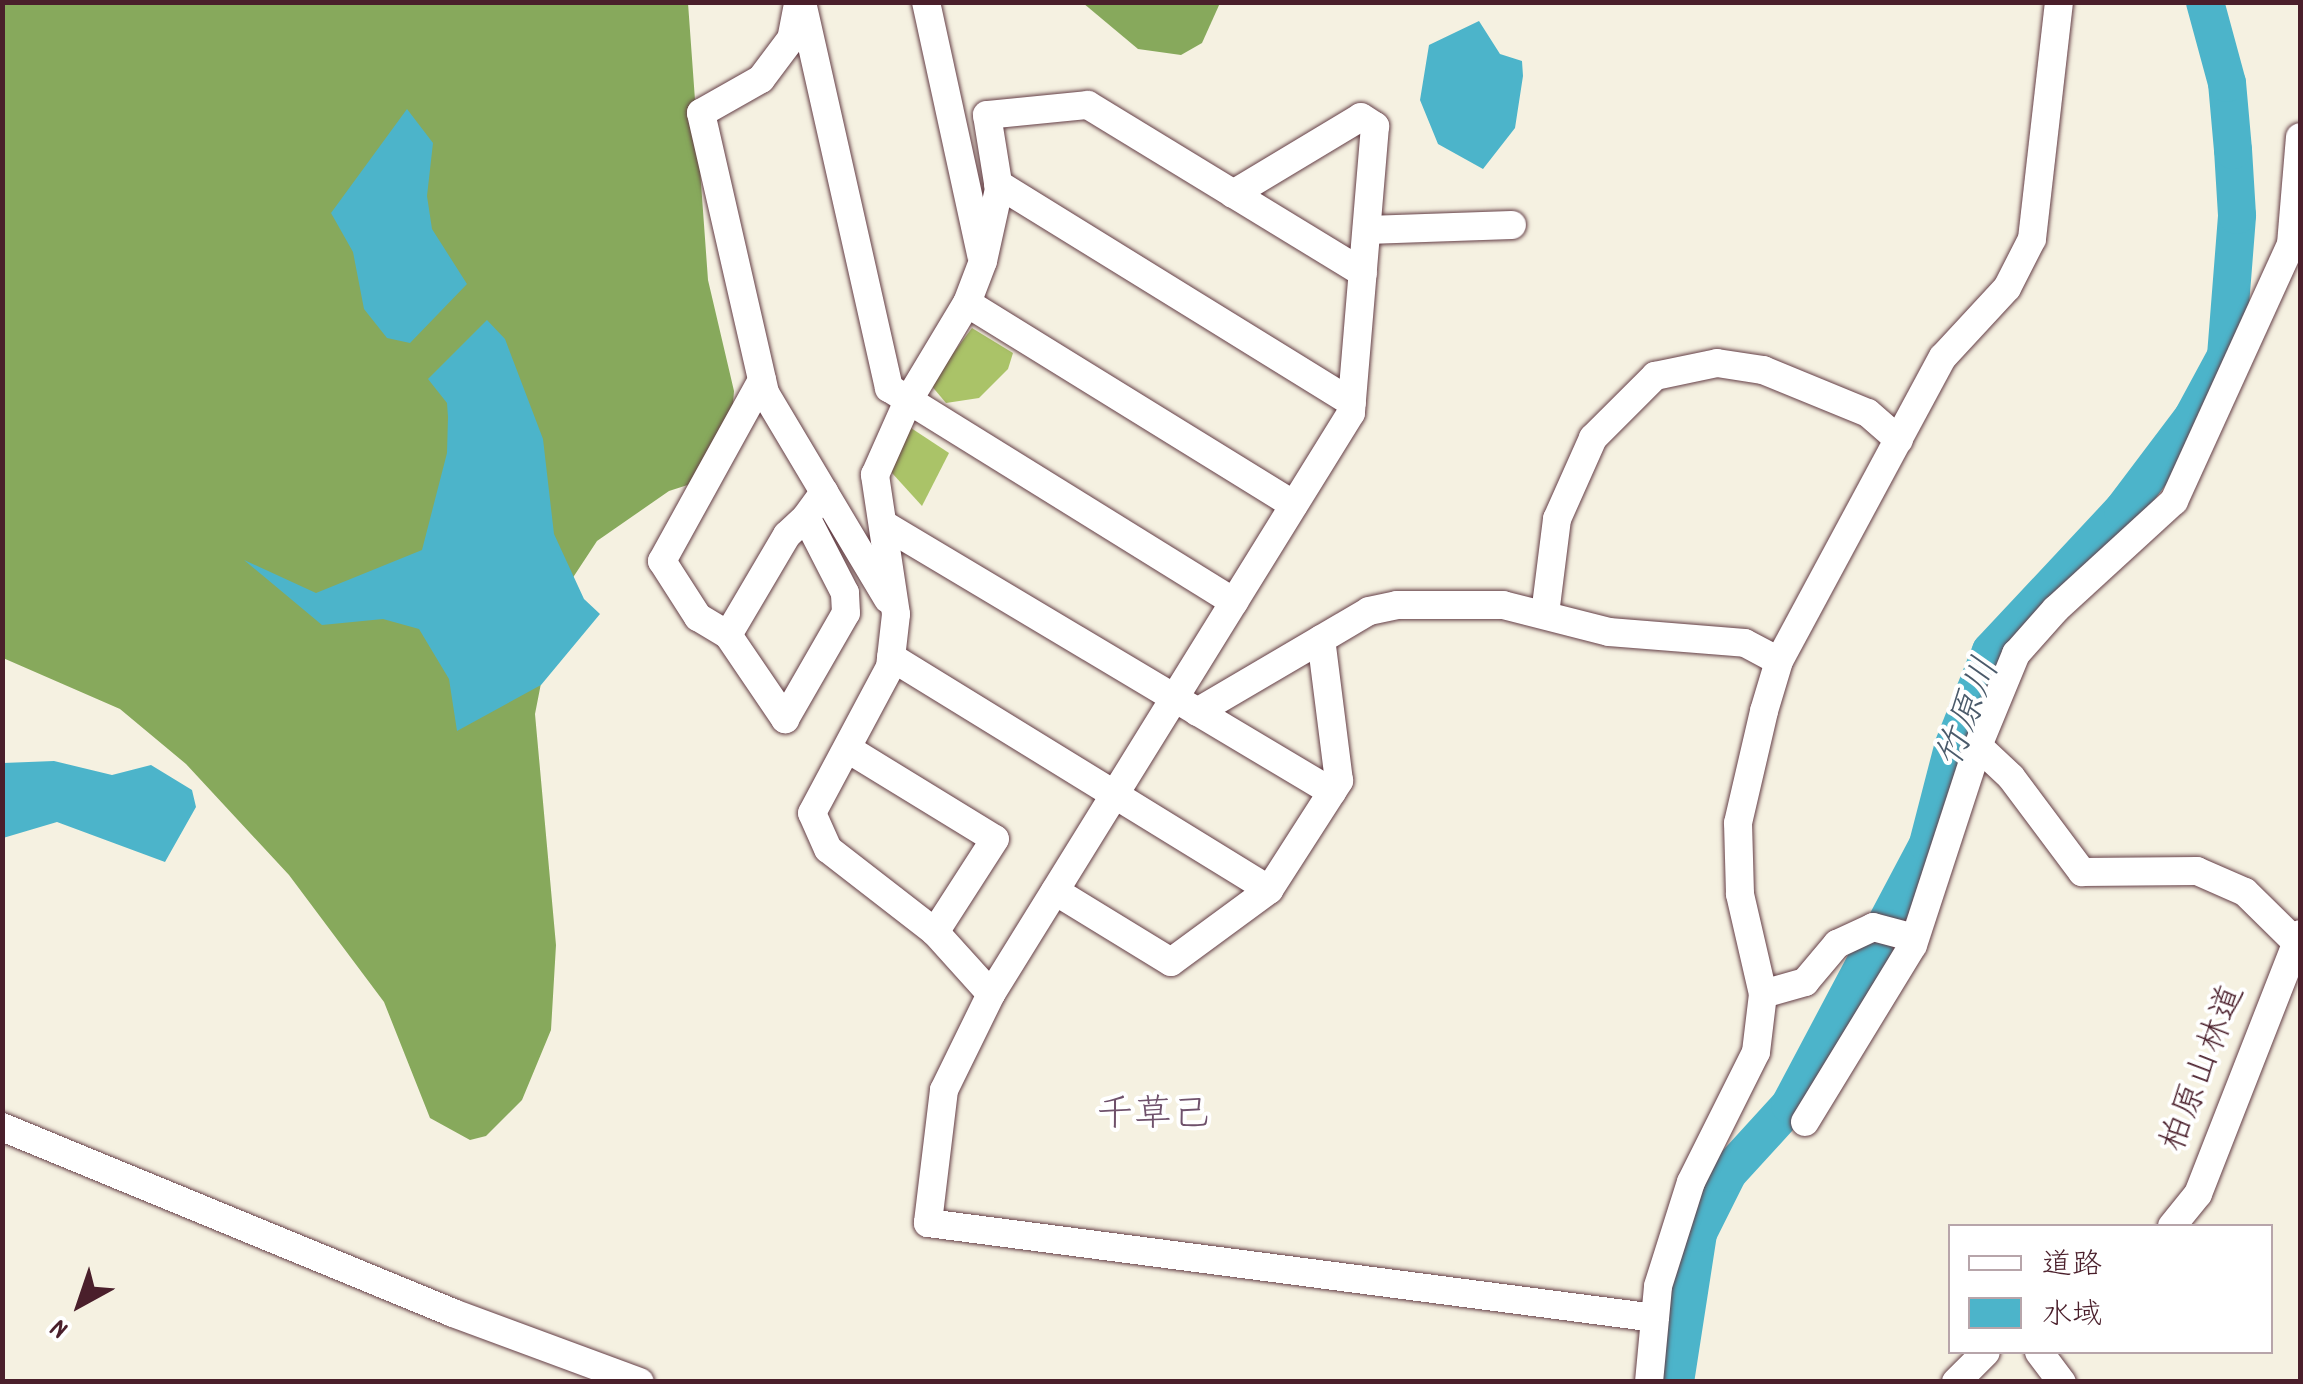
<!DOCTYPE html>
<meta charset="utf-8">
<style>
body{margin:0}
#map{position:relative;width:2303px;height:1384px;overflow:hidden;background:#f5f1e1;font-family:Dekko,"Klee One",sans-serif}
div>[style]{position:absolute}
.green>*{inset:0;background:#aac368}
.forest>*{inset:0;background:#87a95c}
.water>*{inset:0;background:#4cb4ca}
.river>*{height:38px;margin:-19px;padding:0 19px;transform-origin:19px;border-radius:19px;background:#4cb4ca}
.roads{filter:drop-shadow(0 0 2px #643e46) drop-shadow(0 0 2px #643e46)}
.minor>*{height:28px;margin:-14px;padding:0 14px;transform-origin:14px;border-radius:14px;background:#fff}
span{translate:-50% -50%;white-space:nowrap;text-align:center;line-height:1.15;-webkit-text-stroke:8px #fff;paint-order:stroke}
.street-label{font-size:35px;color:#4a1f2b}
.water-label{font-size:38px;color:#4b5b6b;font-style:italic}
.neighbourhood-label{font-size:38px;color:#6f516b}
.frame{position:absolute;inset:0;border:5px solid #4a1f2b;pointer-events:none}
.legend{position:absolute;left:1948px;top:1224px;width:325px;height:130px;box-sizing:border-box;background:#fff;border:2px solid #b7a5aa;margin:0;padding:12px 18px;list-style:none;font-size:30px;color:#4a1f2b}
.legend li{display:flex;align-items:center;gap:20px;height:50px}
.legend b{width:50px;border:2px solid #b7a5aa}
.north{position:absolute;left:30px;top:1254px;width:100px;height:100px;-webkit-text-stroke:8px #fff;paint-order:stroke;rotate:220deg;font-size:28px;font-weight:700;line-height:40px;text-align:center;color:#4a1f2b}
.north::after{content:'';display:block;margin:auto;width:35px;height:45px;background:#4a1f2b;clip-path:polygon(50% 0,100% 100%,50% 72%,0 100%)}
</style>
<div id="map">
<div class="green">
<div style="clip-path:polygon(972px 328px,1013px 353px,1008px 369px,979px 398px,946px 403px,930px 384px)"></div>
<div style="clip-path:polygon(911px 428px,949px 453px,922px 506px,892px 473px,892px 453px)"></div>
</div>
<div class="forest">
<div style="clip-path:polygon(3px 3px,688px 3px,708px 280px,734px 391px,731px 430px,700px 481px,669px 491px,597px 541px,572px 579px,551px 632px,535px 714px,556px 945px,551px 1030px,522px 1100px,486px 1136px,470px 1140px,430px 1118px,384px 1002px,289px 875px,186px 764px,120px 709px,3px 658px)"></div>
<div style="clip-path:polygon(1083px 3px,1220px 3px,1202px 43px,1181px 55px,1138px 49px)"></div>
</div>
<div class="water">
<div style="clip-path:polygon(1479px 21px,1500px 54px,1522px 61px,1523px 76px,1515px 128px,1483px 169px,1438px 144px,1420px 100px,1429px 45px)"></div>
<div style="clip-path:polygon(407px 109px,433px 143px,427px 196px,432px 229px,467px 284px,410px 343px,387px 338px,364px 309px,353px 252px,331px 213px)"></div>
<div style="clip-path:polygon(487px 320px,505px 339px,543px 439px,554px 534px,584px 599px,600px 614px,541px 685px,457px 731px,449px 679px,419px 629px,383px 619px,322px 625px,244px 560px,316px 593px,422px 550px,447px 453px,448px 417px,447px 403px,428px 379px)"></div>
<div style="clip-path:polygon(54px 761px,112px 775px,151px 765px,192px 790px,196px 807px,165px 862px,57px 822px,3px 838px,3px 763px)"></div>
</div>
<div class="river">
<div style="left:1675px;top:1382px;width:151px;rotate:-81.2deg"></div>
<div style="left:1698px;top:1233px;width:67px;rotate:-63.4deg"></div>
<div style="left:1728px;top:1173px;width:92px;rotate:-47.6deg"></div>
<div style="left:1790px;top:1105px;width:295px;rotate:-62.1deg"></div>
<div style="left:1928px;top:844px;width:100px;rotate:-75.5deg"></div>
<div style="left:1953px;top:747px;width:103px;rotate:-68.4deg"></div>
<div style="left:1991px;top:651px;width:193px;rotate:-46.9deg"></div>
<div style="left:2123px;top:510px;width:116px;rotate:-53deg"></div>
<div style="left:2193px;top:417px;width:69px;rotate:-61.6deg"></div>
<div style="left:2226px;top:356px;width:141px;rotate:-85.5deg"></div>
<div style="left:2237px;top:215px;width:65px;rotate:-93.5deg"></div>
<div style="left:2233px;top:150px;width:67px;rotate:-95.1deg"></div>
<div style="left:2227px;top:83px;width:84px;rotate:-105.2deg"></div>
</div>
<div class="roads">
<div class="minor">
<div style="left:802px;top:2px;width:396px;rotate:77.3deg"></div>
<div style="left:889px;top:388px;width:406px;rotate:31.8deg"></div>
<div style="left:926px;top:2px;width:259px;rotate:77.7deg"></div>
<div style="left:798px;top:4px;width:36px;rotate:101deg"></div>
<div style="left:791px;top:39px;width:50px;rotate:126.9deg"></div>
<div style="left:761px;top:79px;width:69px;rotate:150.5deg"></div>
<div style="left:701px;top:113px;width:287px;rotate:77.1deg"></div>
<div style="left:765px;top:393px;width:240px;rotate:59.2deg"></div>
<div style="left:998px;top:184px;width:416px;rotate:31.7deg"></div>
<div style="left:1233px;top:194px;width:149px;rotate:-31deg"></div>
<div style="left:1361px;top:117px;width:17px;rotate:33deg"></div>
<div style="left:1375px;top:126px;width:288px;rotate:94.8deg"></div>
<div style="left:1351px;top:413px;width:683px;rotate:121.78deg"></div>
<div style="left:991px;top:994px;width:107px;rotate:116.1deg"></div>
<div style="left:944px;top:1090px;width:134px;rotate:96.9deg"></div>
<div style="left:928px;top:1223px;width:733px;rotate:7.44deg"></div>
<div style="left:1367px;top:230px;width:145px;rotate:-2deg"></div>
<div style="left:967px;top:303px;width:384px;rotate:31.7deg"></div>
<div style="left:762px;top:380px;width:207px;rotate:118.9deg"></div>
<div style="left:662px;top:561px;width:67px;rotate:57.3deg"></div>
<div style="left:698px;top:617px;width:35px;rotate:31deg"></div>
<div style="left:728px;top:635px;width:102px;rotate:55.8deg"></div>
<div style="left:785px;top:719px;width:122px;rotate:-60.1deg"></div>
<div style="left:846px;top:613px;width:20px;rotate:-93deg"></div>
<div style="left:845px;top:593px;width:85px;rotate:-117.2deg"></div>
<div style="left:806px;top:517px;width:31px;rotate:-54deg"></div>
<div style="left:883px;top:524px;width:523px;rotate:30.83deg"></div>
<div style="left:1545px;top:614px;width:96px;rotate:-82.8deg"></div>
<div style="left:1557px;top:519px;width:89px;rotate:-66deg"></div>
<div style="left:1593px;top:438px;width:88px;rotate:-45deg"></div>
<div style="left:1655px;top:376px;width:63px;rotate:-11.8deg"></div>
<div style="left:1717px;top:363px;width:47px;rotate:8.7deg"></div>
<div style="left:1763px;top:370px;width:113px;rotate:22.3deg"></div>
<div style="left:1868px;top:413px;width:41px;rotate:41.1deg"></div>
<div style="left:728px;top:635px;width:116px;rotate:-59.5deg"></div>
<div style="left:787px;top:535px;width:26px;rotate:-43deg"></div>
<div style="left:891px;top:657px;width:444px;rotate:31.6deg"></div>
<div style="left:1197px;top:712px;width:199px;rotate:-30.4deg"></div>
<div style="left:1369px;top:611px;width:29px;rotate:-12deg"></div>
<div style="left:1397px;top:605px;width:106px"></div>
<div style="left:1503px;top:605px;width:109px;rotate:14.3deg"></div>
<div style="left:1609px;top:632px;width:136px;rotate:4.6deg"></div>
<div style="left:1745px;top:643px;width:38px;rotate:28deg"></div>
<div style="left:1978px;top:746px;width:45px;rotate:43.2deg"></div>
<div style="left:2011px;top:777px;width:119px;rotate:53.2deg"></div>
<div style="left:2082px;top:872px;width:115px;rotate:-0.5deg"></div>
<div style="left:2197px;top:871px;width:52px;rotate:23.6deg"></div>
<div style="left:2245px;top:892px;width:77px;rotate:44.5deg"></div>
<div style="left:848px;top:749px;width:172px;rotate:31.5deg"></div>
<div style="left:995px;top:839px;width:111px;rotate:122.8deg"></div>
<div style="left:1055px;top:891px;width:136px;rotate:31.5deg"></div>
<div style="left:1171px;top:962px;width:122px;rotate:-36.3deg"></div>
<div style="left:1269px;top:890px;width:130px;rotate:-57.3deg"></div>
<div style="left:1339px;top:781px;width:143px;rotate:-97.2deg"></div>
<div style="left:991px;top:994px;width:84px;rotate:-132.1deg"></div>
<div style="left:935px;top:932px;width:135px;rotate:-142.2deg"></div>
<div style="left:828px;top:849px;width:39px;rotate:-114deg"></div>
<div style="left:812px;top:813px;width:166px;rotate:-61.9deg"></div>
<div style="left:890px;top:667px;width:53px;rotate:-83.5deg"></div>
<div style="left:896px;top:614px;width:141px;rotate:-98.6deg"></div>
<div style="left:875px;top:475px;width:81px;rotate:-66deg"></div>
<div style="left:908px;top:401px;width:114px;rotate:-59deg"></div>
<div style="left:967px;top:303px;width:45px;rotate:-69.1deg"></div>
<div style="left:983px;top:261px;width:74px;rotate:-77.5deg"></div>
<div style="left:999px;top:189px;width:75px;rotate:-99.2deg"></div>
<div style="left:987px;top:115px;width:101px;rotate:-5.7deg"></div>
<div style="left:1088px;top:105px;width:322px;rotate:31.4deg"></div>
<div style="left:1763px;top:994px;width:44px;rotate:-15.9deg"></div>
<div style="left:1805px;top:982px;width:50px;rotate:-49.9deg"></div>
<div style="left:1837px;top:944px;width:40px;rotate:-25deg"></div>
<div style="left:1873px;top:927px;width:39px;rotate:15deg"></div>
<div style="left:1805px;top:1122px;width:207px;rotate:-58.6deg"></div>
<div style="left:1913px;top:945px;width:209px;rotate:-71.9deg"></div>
<div style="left:1978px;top:746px;width:100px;rotate:-67.6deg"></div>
<div style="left:2016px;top:654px;width:60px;rotate:-48.4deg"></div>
<div style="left:2056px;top:609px;width:160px;rotate:-42.5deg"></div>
<div style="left:2174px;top:501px;width:282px;rotate:-65.5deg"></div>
<div style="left:2291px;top:244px;width:107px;rotate:-85.2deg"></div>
<div style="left:2px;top:1127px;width:488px;rotate:22.4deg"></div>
<div style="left:453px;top:1313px;width:199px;rotate:20.3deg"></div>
<div style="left:2172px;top:1226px;width:41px;rotate:-50.9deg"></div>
<div style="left:2198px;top:1194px;width:279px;rotate:-68.6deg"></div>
<div style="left:2039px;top:1352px;width:38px;rotate:53deg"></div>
<div style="left:1649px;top:1382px;width:96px;rotate:-84.6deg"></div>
<div style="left:1658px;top:1286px;width:109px;rotate:-72.4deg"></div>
<div style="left:1691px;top:1182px;width:145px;rotate:-63.4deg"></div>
<div style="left:1756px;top:1052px;width:58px;rotate:-83.1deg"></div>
<div style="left:1763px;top:994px;width:103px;rotate:-103deg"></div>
<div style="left:1740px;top:894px;width:71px;rotate:-91.6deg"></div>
<div style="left:1738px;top:823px;width:115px;rotate:-76.9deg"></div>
<div style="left:1764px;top:711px;width:52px;rotate:-73.3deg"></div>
<div style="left:1779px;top:661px;width:345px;rotate:-61.7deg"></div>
<div style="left:1943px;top:357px;width:94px;rotate:-47.2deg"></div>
<div style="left:2007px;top:288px;width:55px;rotate:-63deg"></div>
<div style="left:2032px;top:239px;width:239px;rotate:-83.5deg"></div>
<div style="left:1956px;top:1382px;width:42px;rotate:-45deg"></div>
</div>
</div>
<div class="street-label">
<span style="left:2205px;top:1069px;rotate:-69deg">柏原山林道</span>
</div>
<div class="water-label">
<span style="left:1971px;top:714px;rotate:-69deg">竹原川</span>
</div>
<div class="neighbourhood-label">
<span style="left:1153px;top:1118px">千草己</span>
</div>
<div class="frame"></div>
<ul class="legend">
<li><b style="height:12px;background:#fff"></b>道路</li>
<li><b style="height:28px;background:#4cb4ca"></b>水域</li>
</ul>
<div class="north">N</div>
</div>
